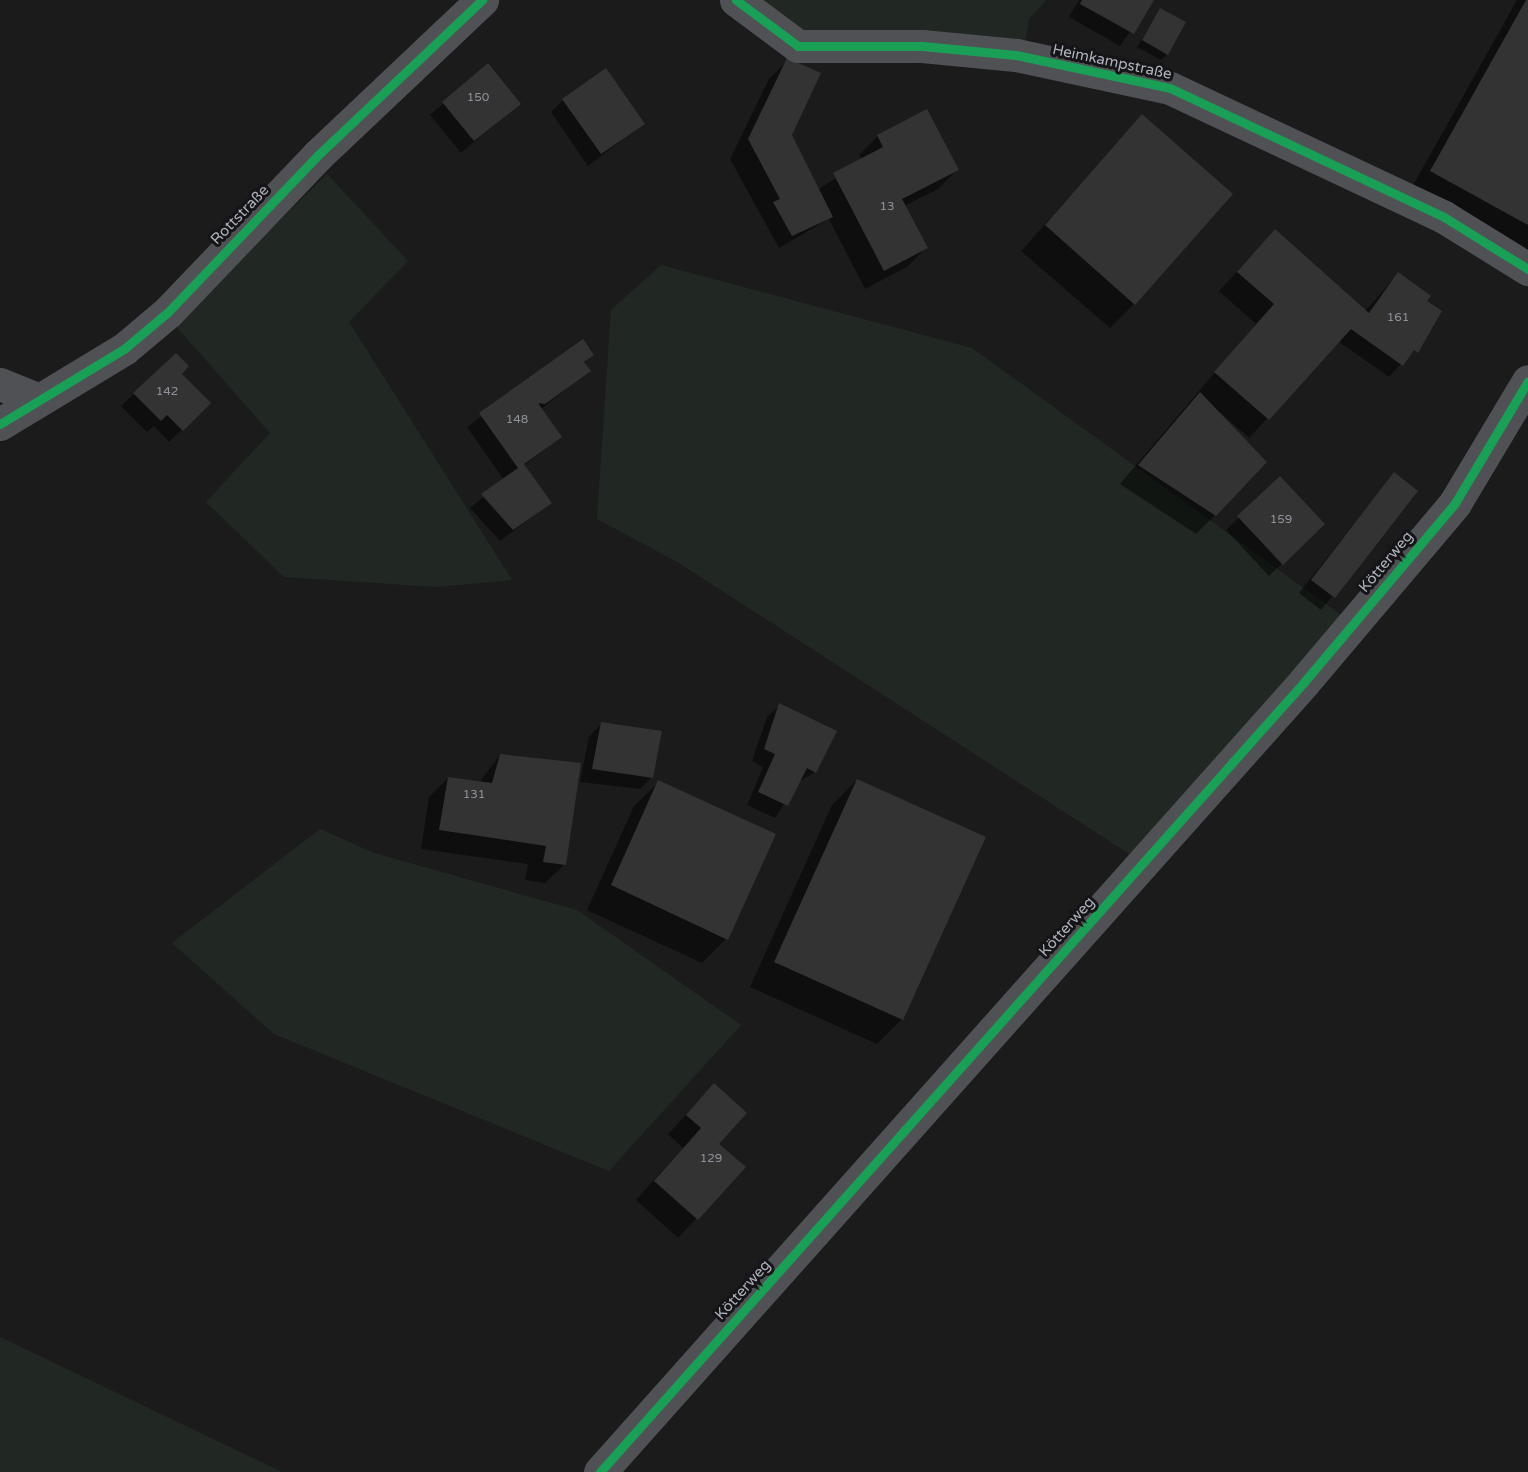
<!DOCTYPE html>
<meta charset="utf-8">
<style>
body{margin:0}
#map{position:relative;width:1528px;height:1472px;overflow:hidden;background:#1b1b1c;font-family:"Varela Round",sans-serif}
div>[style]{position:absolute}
.green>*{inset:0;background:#212823}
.shadow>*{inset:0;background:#0007}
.building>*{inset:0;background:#333334}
.minor>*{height:33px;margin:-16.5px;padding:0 16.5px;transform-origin:16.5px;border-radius:16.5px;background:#505155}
.cycleway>*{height:9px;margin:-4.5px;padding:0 4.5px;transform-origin:4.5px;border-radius:4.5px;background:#1a9f57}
span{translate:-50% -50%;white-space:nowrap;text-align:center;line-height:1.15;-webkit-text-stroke:6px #151518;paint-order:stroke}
.number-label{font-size:12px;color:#8f9299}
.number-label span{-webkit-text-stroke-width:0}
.street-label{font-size:15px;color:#aeb1bb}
</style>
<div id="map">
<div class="green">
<div style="clip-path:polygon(752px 0,1046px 0,1029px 19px,1024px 49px,814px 34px,775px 20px)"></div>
<div style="clip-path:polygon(327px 174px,408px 261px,349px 322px,512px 580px,437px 587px,284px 577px,206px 502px,270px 433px,174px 324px)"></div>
<div style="clip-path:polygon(661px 265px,972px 348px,1345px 618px,1131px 855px,679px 563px,597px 519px,611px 310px)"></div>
<div style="clip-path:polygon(320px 829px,374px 853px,577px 910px,741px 1025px,609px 1171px,274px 1034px,172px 943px)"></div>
<div style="clip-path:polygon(0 1337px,282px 1472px,0 1472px)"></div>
</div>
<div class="shadow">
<div style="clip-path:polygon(1079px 0,1152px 0,1120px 46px,1069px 17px)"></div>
<div style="clip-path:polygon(1517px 0,1528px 0,1528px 264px,1407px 196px)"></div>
<div style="clip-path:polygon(1160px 10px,1167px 54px,1161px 60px,1137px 47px)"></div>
<div style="clip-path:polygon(788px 60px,790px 135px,818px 190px,862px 160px,859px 155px,878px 136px,957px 170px,938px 189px,904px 206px,926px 248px,907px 267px,865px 289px,829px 219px,779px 248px,730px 159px,769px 79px)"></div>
<div style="clip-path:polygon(488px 66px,519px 104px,461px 153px,430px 115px)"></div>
<div style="clip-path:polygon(563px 100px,643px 124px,588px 166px,551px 112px)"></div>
<div style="clip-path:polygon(1142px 116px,1134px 304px,1110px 328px,1021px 251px)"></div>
<div style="clip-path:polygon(1257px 250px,1365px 311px,1398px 274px,1425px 301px,1434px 327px,1389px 377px,1338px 341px,1249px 438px,1221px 413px,1215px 515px,1196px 534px,1120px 484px,1256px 324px,1219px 291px)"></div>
<div style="clip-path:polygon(583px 342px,592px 355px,583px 364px,589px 371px,541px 409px,560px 437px,523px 466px,550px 503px,500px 541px,470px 508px,504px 480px,467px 427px)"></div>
<div style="clip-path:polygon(176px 355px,180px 374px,209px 403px,169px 442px,154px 426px,147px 432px,121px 406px)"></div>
<div style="clip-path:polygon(1394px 474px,1416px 491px,1321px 610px,1299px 593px)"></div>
<div style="clip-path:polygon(1280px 478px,1311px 536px,1269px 576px,1226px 530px)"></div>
<div style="clip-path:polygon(780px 705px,815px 772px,798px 782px,775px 818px,747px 805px,763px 767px,752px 761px,767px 717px)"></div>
<div style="clip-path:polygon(601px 724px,652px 777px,640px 789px,580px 782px,589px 737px)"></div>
<div style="clip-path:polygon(500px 755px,564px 865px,545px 883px,525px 880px,528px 864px,421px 849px,429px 797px,448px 778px,479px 783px)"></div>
<div style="clip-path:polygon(857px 780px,902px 1019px,877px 1044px,750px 987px,832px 805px)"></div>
<div style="clip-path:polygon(659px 782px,726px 939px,702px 963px,587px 910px,634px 806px)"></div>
<div style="clip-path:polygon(714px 1085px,717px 1144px,744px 1167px,678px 1238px,636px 1200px,683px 1148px,668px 1134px)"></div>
</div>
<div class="building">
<div style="clip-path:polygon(1082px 0,1154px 0,1134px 34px,1080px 4px)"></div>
<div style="clip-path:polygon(1526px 0,1528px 0,1528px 225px,1430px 171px)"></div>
<div style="clip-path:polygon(1160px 8px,1186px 22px,1168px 55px,1142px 40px)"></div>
<div style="clip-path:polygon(787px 58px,821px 73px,792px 135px,833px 217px,792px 236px,773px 202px,780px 199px,748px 139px)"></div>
<div style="clip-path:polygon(488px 63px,521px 104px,474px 141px,442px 102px)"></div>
<div style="clip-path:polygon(606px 68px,645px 124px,601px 154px,562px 99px)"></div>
<div style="clip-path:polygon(927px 109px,959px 170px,902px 199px,928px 248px,884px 271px,833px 173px,883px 147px,877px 135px)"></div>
<div style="clip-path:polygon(1142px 114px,1233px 194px,1135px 305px,1045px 225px)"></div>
<div style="clip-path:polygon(1275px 229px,1369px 313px,1398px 272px,1431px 296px,1427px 301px,1442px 311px,1418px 353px,1414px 350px,1403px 366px,1351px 329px,1269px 420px,1214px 372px,1274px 304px,1237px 272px)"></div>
<div style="clip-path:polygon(583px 339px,594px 355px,584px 362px,591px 371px,545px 404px,538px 403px,562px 437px,524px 464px,552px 503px,513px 530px,481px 494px,518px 468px,479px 413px)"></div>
<div style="clip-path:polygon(176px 353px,189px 366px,182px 374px,211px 403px,183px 431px,167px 415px,161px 421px,133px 393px)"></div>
<div style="clip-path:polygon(1200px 392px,1267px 462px,1216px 516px,1138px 465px)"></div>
<div style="clip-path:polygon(1394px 472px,1418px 491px,1335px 598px,1311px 580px)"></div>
<div style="clip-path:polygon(1280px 476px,1325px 524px,1283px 565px,1237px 516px)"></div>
<div style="clip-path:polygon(779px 703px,837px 731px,816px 773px,807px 768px,788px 806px,758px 792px,775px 754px,764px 749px)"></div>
<div style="clip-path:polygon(601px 722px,662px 731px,653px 778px,592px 769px)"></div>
<div style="clip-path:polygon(500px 754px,581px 763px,566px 865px,543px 862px,546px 846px,439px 830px,448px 777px,492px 783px)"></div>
<div style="clip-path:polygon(857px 779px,986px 837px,903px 1020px,774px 962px)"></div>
<div style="clip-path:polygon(658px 780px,776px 834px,728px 940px,611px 885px)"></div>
<div style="clip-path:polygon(714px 1083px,747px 1113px,719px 1144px,746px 1167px,698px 1220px,654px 1181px,701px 1128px,686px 1115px)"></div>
</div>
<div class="minor">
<div style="left:736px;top:0;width:77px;rotate:36.6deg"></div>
<div style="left:798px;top:46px;width:124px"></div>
<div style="left:922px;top:46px;width:94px;rotate:5.5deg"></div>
<div style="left:1016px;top:55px;width:157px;rotate:12.1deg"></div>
<div style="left:1170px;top:88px;width:303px;rotate:25.2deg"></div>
<div style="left:1444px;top:217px;width:99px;rotate:31.8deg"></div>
<div style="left:0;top:384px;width:38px;rotate:22deg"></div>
<div style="left:0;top:424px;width:145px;rotate:-31.2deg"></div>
<div style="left:124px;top:349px;width:57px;rotate:-40.1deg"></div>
<div style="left:168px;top:312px;width:217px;rotate:-46.3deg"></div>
<div style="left:318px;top:155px;width:226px;rotate:-43.4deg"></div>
<div style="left:600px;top:1472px;width:1058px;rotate:-48.29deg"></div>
<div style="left:1304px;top:682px;width:234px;rotate:-49.8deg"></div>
<div style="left:1455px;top:503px;width:142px;rotate:-59.1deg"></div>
</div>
<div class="cycleway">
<div style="left:736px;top:0;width:77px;rotate:36.6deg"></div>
<div style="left:798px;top:46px;width:124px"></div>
<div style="left:922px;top:46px;width:94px;rotate:5.5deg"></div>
<div style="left:1016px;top:55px;width:157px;rotate:12.1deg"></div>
<div style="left:1170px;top:88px;width:303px;rotate:25.2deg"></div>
<div style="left:1444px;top:217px;width:99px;rotate:31.8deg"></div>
<div style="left:0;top:424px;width:145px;rotate:-31.2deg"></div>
<div style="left:124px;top:349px;width:57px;rotate:-40.1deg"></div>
<div style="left:168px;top:312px;width:217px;rotate:-46.3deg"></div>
<div style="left:318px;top:155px;width:226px;rotate:-43.4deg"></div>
<div style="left:600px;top:1472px;width:1058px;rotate:-48.29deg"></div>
<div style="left:1304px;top:682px;width:234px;rotate:-49.8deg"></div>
<div style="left:1455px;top:503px;width:142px;rotate:-59.1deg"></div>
</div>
<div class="number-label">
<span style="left:478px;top:98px">150</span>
<span style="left:887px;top:207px">13</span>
<span style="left:1398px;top:318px">161</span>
<span style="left:167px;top:392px">142</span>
<span style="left:517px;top:420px">148</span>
<span style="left:1281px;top:520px">159</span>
<span style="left:474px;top:795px">131</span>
<span style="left:711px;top:1159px">129</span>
</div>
<div class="street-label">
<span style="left:1112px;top:62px;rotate:12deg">Heimkampstraße</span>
<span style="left:240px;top:215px;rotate:-46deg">Rottstraße</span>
<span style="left:1386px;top:562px;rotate:-50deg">Kötterweg</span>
<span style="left:1067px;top:927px;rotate:-48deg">Kötterweg</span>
<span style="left:743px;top:1290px;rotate:-48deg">Kötterweg</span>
</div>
</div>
